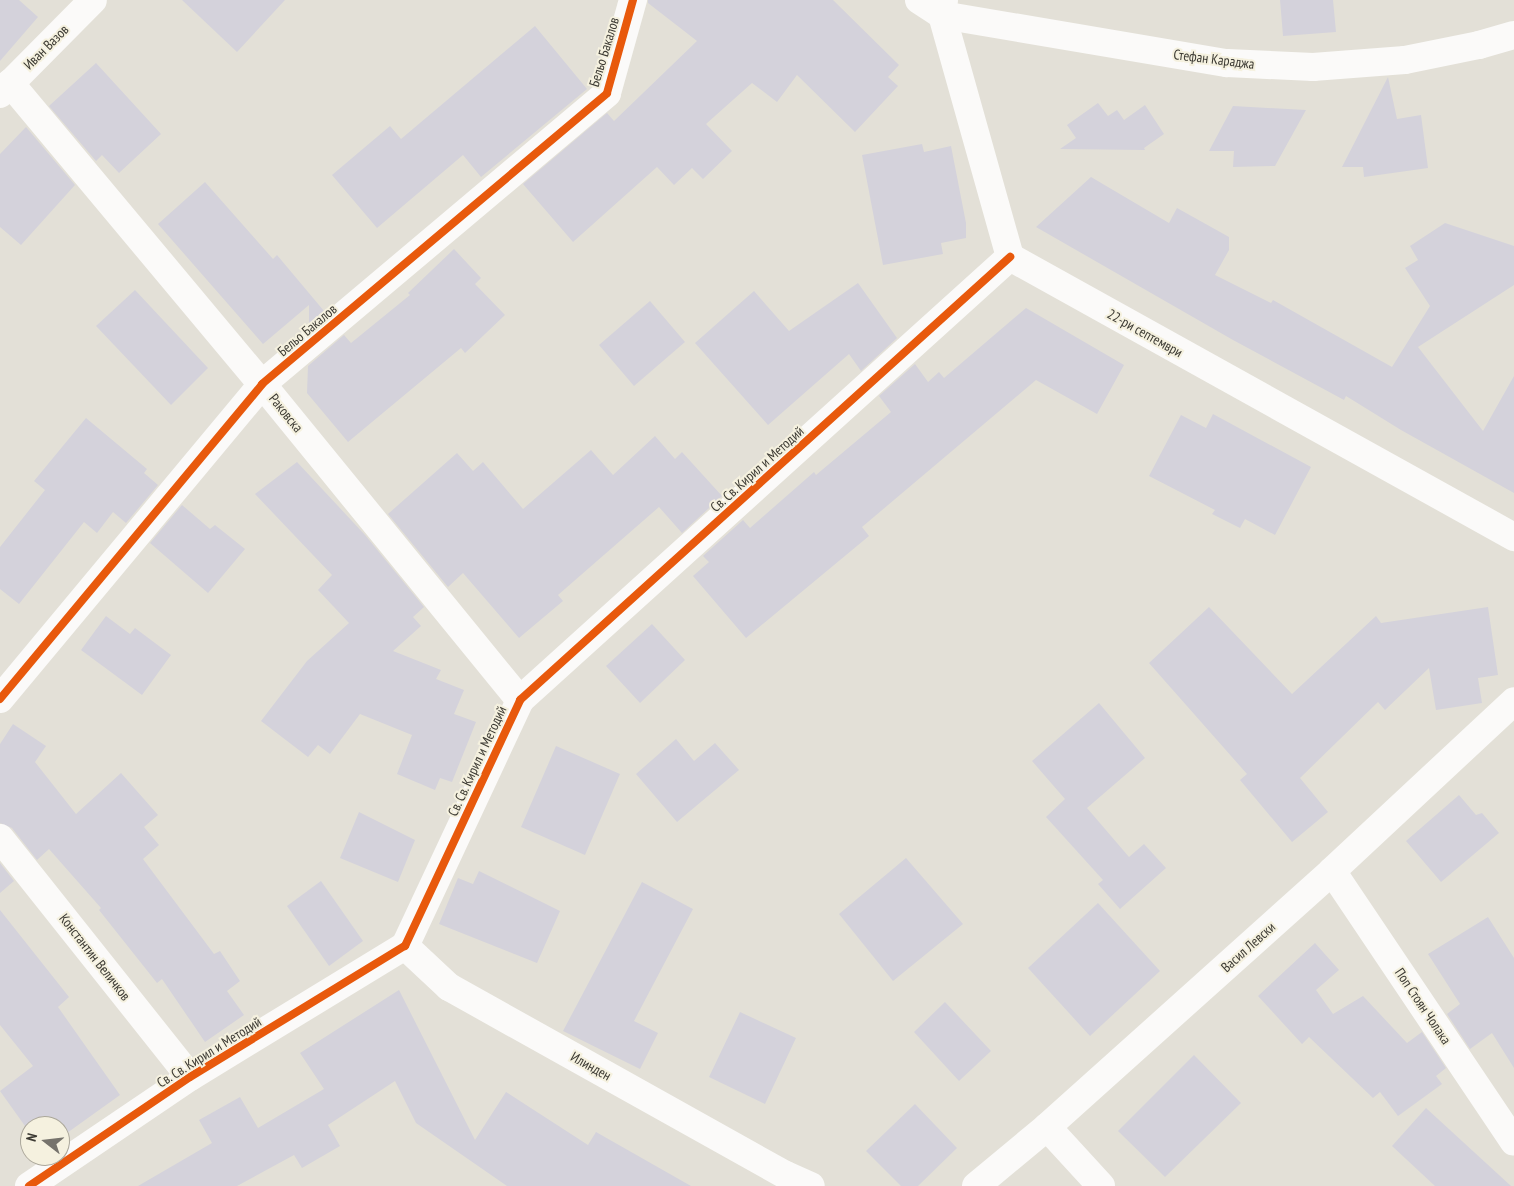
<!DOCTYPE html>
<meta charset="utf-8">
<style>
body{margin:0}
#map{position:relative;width:1514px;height:1186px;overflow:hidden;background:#e3e0d7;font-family:"PT Sans Narrow",sans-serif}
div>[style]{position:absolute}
.building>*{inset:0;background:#d4d2db}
.minor>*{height:28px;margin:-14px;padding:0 14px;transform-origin:14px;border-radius:14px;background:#fbfaf9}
.cycleway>*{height:8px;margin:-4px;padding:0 4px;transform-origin:4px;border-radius:4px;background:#e8590c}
span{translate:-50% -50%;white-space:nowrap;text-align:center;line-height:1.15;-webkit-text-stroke:4px #f5f1df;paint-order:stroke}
.street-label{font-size:14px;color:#3b3932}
.north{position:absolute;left:20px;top:1116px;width:50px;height:50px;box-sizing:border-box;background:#f5f1df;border:1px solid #aba79a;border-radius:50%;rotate:286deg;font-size:14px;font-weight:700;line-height:20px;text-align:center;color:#3b3932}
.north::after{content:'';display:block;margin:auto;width:18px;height:22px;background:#76736c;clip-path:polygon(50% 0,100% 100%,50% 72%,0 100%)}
</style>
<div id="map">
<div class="building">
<div style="clip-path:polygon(0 0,19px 0,38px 17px,0 61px)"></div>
<div style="clip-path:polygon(182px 0,285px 0,237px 52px)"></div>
<div style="clip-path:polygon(648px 0,833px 0,899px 65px,888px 77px,898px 86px,855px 132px,797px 75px,777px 102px,752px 83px,706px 124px,732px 151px,703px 179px,692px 168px,674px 185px,657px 167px,573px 242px,523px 184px,607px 113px,614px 121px,697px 41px,648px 3px)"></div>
<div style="clip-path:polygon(1280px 0,1333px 0,1336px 32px,1283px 36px)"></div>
<div style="clip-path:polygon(535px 26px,587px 89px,481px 177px,463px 155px,377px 228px,332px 175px,390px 126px,401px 139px)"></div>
<div style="clip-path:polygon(96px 63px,161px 134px,119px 173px,102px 155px,96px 161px,49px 106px)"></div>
<div style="clip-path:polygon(1388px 77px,1397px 119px,1421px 115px,1428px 168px,1364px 177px,1363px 167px,1342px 167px)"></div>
<div style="clip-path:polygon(1098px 103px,1108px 116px,1117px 110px,1124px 120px,1145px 105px,1164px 134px,1144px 148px,1145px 150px,1060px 149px,1076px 138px,1067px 125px)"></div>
<div style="clip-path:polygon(1233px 106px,1306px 110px,1275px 166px,1233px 167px,1234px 151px,1209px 151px)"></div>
<div style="clip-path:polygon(26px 127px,75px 185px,21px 245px,0 227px,0 154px)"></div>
<div style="clip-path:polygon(922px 144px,924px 152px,951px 146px,966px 223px,966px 238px,941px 243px,943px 254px,883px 265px,862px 155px)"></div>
<div style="clip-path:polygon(1091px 177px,1169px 223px,1177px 208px,1229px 237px,1229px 250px,1215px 275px,1271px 303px,1273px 300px,1392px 367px,1430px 306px,1405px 268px,1418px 260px,1410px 246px,1445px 223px,1514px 246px,1514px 285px,1418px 347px,1483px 431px,1514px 376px,1514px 493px,1401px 430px,1346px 396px,1344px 400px,1233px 340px,1036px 227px)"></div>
<div style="clip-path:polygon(205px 182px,273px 259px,277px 255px,324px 311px,309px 324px,309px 305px,263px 344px,158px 224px)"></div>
<div style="clip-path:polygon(454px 249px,481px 278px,475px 284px,505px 315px,465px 353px,461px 348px,348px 442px,307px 393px,308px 366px,344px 335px,351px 343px,410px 295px,408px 293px)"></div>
<div style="clip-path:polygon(858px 283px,897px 338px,861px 371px,849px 354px,768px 425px,695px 343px,754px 291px,789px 331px)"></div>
<div style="clip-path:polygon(135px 290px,208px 368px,171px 405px,96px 326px)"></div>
<div style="clip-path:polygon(650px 301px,685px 342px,634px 386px,599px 345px)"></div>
<div style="clip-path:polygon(1026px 308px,1124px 365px,1097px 414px,1036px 380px,862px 527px,869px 536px,746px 638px,693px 576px,709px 562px,703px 556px,743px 520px,750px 528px,814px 472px,816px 475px,891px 412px,879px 396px,915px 364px,928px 382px,939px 372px,944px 378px)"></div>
<div style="clip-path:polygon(1213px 414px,1311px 467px,1275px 535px,1245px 519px,1240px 528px,1212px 514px,1215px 510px,1149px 476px,1181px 415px,1206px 428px)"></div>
<div style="clip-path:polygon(86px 418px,147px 469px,144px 473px,158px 485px,126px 523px,113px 512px,97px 533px,84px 522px,19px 604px,0 589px,0 547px,45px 490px,34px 481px)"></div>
<div style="clip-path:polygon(655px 436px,675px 459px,682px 452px,722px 496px,682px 533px,659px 507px,558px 595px,563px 601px,519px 638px,463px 573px,448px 587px,388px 514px,457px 453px,473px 471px,483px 462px,523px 509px,591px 450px,613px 475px)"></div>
<div style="clip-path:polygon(297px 462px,365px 535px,424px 607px,413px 617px,421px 626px,393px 651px,441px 670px,436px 679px,464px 690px,454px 714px,476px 722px,452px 782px,440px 778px,435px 790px,397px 774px,412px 735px,360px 714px,330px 754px,318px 745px,308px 757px,261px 721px,307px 661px,349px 623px,318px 590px,332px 575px,255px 494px)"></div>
<div style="clip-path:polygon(182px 505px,210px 529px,215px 525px,245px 549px,208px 593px,150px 543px)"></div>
<div style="clip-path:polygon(1209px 607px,1292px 694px,1376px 616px,1381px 623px,1488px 607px,1498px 675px,1478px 678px,1482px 703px,1436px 710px,1429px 668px,1385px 710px,1378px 702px,1300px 778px,1328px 812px,1292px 842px,1240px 780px,1247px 774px,1149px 663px)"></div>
<div style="clip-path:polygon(106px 616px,130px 634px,135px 628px,171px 655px,142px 695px,81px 650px)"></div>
<div style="clip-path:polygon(652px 624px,685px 660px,640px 703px,606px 666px)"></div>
<div style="clip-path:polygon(1099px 703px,1145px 758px,1087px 808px,1129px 857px,1144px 844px,1166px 868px,1120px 909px,1098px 884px,1103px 880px,1046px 817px,1065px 799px,1032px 761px)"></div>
<div style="clip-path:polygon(13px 724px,46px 746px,35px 762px,76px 814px,121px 773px,158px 815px,144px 827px,159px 845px,143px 859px,214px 954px,220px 951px,240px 981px,227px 991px,244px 1015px,205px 1042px,162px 979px,157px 983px,99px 910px,101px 908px,49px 849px,37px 860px,12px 828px,0 823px,0 744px)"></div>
<div style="clip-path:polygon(676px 739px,694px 761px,715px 743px,739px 770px,677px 822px,636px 774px)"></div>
<div style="clip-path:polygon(556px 746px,620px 774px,585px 855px,521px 827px)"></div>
<div style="clip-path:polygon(1459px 795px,1476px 815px,1482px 813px,1499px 833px,1441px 882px,1406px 841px)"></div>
<div style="clip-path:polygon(359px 812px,415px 840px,398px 882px,340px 858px)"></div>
<div style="clip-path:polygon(906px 858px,963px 924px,893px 981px,839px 914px)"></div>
<div style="clip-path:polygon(0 863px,14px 881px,0 893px)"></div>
<div style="clip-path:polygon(479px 871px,560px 911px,537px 963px,439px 924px,458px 878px,473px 884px)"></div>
<div style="clip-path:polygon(321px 881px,363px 941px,329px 966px,287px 906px)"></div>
<div style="clip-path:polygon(642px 882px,693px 909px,634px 1021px,658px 1033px,640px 1069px,563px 1031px)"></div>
<div style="clip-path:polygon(1098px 903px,1160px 971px,1090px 1036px,1028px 968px)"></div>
<div style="clip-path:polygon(0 910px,69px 997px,58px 1007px,120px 1095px,60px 1138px,60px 1126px,30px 1126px,30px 1133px,0 1091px,33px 1066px,0 1025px)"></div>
<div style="clip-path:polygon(1488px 917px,1514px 958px,1514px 1068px,1492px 1033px,1470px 1049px,1447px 1014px,1460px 1004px,1428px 954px)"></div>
<div style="clip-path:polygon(1315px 943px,1339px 970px,1316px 990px,1333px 1014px,1363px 996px,1407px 1043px,1422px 1032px,1446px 1068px,1436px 1076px,1442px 1084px,1398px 1116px,1380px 1092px,1373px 1098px,1309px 1037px,1302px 1044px,1258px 996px)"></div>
<div style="clip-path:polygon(399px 990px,475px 1140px,506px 1092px,588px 1145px,596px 1132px,691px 1186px,507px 1186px,416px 1123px,395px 1081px,328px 1125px,340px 1146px,302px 1168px,294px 1155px,237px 1186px,138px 1186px,212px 1143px,199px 1120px,240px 1097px,258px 1128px,324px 1089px,300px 1053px)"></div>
<div style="clip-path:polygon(945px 1002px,991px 1051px,959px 1081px,914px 1032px)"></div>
<div style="clip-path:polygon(740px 1012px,796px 1038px,765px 1104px,709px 1077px)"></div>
<div style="clip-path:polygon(1194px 1055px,1241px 1103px,1165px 1177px,1118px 1131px)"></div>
<div style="clip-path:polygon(915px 1104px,957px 1148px,918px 1186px,901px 1186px,866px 1151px)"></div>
<div style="clip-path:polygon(1426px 1108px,1511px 1186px,1435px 1186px,1392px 1146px)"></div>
</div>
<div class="minor">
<div style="left:919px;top:0;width:27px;rotate:33deg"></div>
<div style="left:942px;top:15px;width:289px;rotate:9.6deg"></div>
<div style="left:1227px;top:63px;width:86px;rotate:2.7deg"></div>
<div style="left:1313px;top:67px;width:92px;rotate:-4.4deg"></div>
<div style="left:1405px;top:60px;width:76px;rotate:-11.5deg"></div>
<div style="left:1479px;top:45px;width:36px;rotate:-16deg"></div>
<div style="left:944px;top:0;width:15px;rotate:98deg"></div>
<div style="left:942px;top:15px;width:251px;rotate:74.3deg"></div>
<div style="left:1010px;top:257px;width:577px;rotate:29.05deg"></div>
<div style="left:10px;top:83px;width:393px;rotate:50.1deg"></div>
<div style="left:262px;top:384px;width:408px;rotate:50.8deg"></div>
<div style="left:0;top:94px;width:132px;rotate:-45.3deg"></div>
<div style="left:0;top:699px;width:410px;rotate:-50.2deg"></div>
<div style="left:262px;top:384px;width:451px;rotate:-40.1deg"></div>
<div style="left:607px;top:93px;width:97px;rotate:-74.4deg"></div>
<div style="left:0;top:838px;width:305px;rotate:51.5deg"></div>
<div style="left:1332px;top:871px;width:326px;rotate:56.1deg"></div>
<div style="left:405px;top:946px;width:60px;rotate:43deg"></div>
<div style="left:449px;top:987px;width:386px;rotate:29.2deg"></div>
<div style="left:786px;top:1175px;width:27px;rotate:24deg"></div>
<div style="left:1047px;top:1127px;width:80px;rotate:47.5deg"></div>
<div style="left:29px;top:1186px;width:194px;rotate:-34.1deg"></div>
<div style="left:190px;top:1077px;width:252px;rotate:-31.4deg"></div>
<div style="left:405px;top:946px;width:272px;rotate:-64.9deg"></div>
<div style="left:520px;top:700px;width:661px;rotate:-42.12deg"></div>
<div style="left:976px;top:1186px;width:92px;rotate:-39.7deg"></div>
<div style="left:1047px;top:1127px;width:383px;rotate:-41.9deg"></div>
<div style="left:1332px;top:871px;width:249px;rotate:-43deg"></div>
</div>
<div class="cycleway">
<div style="left:0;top:699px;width:410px;rotate:-50.2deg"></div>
<div style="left:262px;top:384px;width:451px;rotate:-40.1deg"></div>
<div style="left:607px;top:93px;width:97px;rotate:-74.4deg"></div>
<div style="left:29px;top:1186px;width:194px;rotate:-34.1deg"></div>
<div style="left:190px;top:1077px;width:252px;rotate:-31.4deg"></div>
<div style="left:405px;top:946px;width:272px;rotate:-64.9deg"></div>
<div style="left:520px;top:700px;width:661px;rotate:-42.12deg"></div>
</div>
<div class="street-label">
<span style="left:46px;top:47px;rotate:-45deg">Иван Вазов</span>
<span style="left:604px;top:52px;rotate:-73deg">Бельо Бакалов</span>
<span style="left:1214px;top:59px;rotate:7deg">Стефан Караджа</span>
<span style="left:307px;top:330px;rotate:-40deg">Бельо Бакалов</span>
<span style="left:1145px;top:333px;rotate:29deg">22-ри септември</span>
<span style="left:286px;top:413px;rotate:51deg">Раковска</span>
<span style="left:757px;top:469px;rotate:-42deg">Св. Св. Кирил и Методий</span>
<span style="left:477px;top:761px;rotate:-65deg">Св. Св. Кирил и Методий</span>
<span style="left:1248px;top:947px;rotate:-42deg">Васил Левски</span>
<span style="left:95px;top:957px;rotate:52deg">Константин Величков</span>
<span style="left:1423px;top:1006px;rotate:56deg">Поп Стоян Чолака</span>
<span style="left:209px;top:1052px;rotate:-32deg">Св. Св. Кирил и Методий</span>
<span style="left:591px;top:1066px;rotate:29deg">Илинден</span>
</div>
<div class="north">N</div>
</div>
